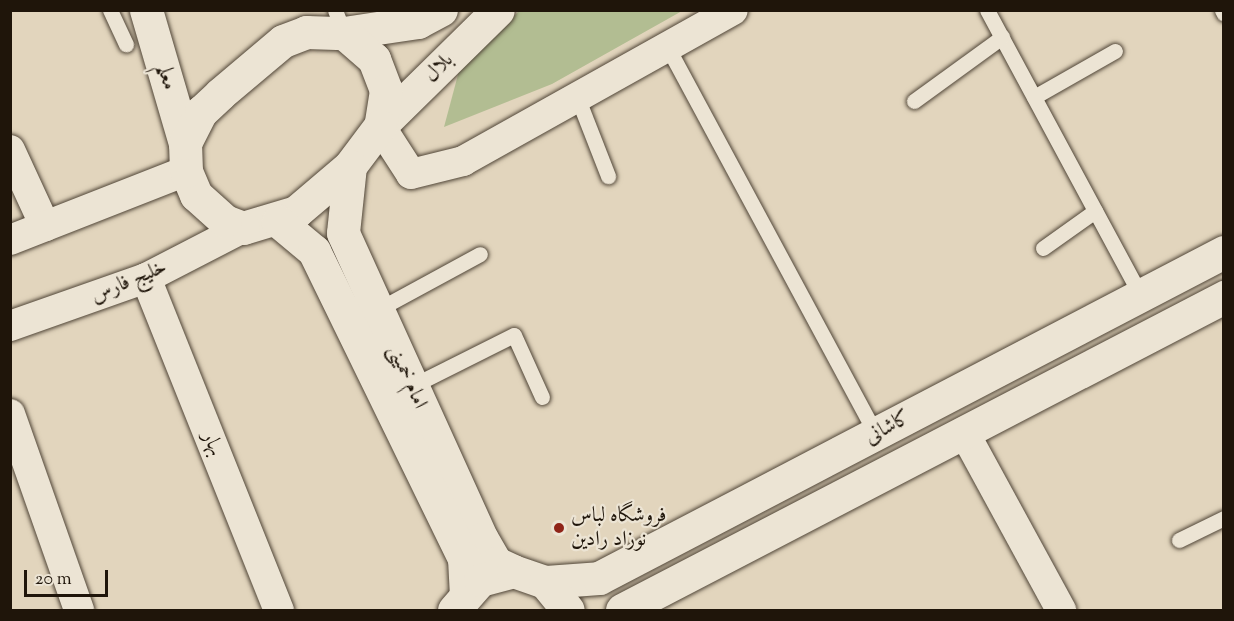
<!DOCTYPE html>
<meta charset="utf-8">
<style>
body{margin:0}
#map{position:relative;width:1234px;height:621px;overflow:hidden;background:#e2d5bd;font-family:"Sorts Mill Goudy",Amiri,serif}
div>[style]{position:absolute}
.green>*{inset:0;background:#b2bd92}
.roads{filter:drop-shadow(0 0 2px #504537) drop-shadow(0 0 2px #504537)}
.service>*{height:15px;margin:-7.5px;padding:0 7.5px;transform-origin:7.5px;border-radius:7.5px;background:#ece4d4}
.minor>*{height:30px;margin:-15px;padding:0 15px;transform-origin:15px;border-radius:15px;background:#ece4d4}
.tertiary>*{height:33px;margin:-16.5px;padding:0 16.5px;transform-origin:16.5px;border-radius:16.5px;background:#ece4d4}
.secondary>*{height:33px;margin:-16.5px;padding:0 16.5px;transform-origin:16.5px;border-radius:16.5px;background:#ece4d4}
.dots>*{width:16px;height:16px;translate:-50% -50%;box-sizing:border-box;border:3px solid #ece4d4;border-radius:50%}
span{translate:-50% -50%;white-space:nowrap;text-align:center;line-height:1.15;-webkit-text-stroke:4.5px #ece4d4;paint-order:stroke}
.street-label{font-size:21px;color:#1f150a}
.poi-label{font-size:21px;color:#1f150a}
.left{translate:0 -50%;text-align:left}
.frame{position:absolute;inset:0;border:12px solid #1f150a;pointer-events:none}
.scale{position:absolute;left:24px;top:570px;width:84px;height:27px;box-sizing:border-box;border:3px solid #1f150a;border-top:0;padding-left:8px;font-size:18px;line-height:21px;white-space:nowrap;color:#1f150a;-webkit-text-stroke:4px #ece4d4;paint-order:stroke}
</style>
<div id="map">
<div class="green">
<div style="clip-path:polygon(519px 11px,682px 11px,552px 84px,444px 127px,459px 71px)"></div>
</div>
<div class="roads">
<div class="service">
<div style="left:110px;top:10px;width:38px;rotate:65deg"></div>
<div style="left:335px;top:10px;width:25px;rotate:69deg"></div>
<div style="left:987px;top:10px;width:325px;rotate:61.7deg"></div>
<div style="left:1222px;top:10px;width:4px;rotate:63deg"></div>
<div style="left:668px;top:48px;width:438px;rotate:61.7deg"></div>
<div style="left:1034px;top:97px;width:93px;rotate:-29.6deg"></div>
<div style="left:578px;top:99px;width:83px;rotate:68.7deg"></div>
<div style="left:914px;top:101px;width:109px;rotate:-36deg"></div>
<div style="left:1043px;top:248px;width:64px;rotate:-35.4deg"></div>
<div style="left:377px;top:310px;width:117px;rotate:-28.5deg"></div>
<div style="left:410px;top:387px;width:116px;rotate:-26.6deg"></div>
<div style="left:514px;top:335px;width:68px;rotate:65.7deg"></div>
<div style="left:1179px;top:540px;width:50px;rotate:-26.1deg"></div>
</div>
<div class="minor">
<div style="left:380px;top:126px;width:57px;rotate:57.1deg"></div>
<div style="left:411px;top:174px;width:54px;rotate:-14deg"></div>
<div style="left:463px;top:161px;width:309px;rotate:-29.2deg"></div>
<div style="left:10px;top:150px;width:84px;rotate:65.3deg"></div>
<div style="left:10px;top:240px;width:189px;rotate:-21.4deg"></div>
<div style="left:146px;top:278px;width:358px;rotate:68.2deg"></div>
<div style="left:10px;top:326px;width:144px;rotate:-19.4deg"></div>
<div style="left:146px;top:278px;width:109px;rotate:-27.3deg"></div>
<div style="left:10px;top:414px;width:208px;rotate:70.6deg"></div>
<div style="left:964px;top:432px;width:203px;rotate:61.4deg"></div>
</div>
<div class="tertiary">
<div style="left:344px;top:33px;width:75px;rotate:-8.5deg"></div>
<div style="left:418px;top:22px;width:26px;rotate:-28deg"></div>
<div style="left:380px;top:126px;width:165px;rotate:-44.5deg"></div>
<div style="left:545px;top:582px;width:54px;rotate:-4.2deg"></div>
<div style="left:599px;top:578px;width:705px;rotate:-27.55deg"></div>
<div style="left:622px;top:610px;width:679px;rotate:-27.47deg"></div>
</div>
<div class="secondary">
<div style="left:146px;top:10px;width:139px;rotate:73.7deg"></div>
<div style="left:306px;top:32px;width:38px;rotate:2deg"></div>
<div style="left:344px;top:33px;width:40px;rotate:41deg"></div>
<div style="left:374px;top:59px;width:33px;rotate:69deg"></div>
<div style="left:386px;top:90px;width:36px;rotate:99deg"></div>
<div style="left:380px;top:126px;width:50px;rotate:126.9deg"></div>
<div style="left:350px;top:166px;width:71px;rotate:139.6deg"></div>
<div style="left:296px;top:212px;width:55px;rotate:163.2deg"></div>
<div style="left:243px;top:228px;width:19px;rotate:-159deg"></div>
<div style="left:225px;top:221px;width:39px;rotate:-138deg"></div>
<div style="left:196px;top:195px;width:26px;rotate:-113deg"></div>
<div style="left:186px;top:171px;width:28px;rotate:-92deg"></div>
<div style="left:185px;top:143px;width:35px;rotate:-63deg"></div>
<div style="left:201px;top:112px;width:26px;rotate:-43deg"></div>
<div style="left:220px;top:94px;width:82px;rotate:-40.1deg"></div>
<div style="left:283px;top:41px;width:25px;rotate:-21deg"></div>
<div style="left:350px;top:166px;width:67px;rotate:96deg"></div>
<div style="left:343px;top:233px;width:336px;rotate:65.6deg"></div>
<div style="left:482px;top:539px;width:28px;rotate:60deg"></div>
<div style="left:496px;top:563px;width:19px;rotate:25deg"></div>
<div style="left:278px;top:221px;width:47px;rotate:39.8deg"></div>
<div style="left:314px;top:251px;width:342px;rotate:64deg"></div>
<div style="left:464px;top:558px;width:33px;rotate:87deg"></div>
<div style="left:454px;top:610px;width:40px;rotate:-49deg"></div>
<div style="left:480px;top:580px;width:34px;rotate:-15deg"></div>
<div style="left:513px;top:571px;width:34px;rotate:19deg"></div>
<div style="left:545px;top:582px;width:36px;rotate:51deg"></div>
</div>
</div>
<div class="dots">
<div style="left:559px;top:528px;background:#8f2418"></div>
</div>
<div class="street-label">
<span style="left:439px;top:68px;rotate:-44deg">بلال</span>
<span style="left:166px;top:77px;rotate:74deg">معلم</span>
<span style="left:129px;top:282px;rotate:-23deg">خلیج فارس</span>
<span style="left:407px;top:377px;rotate:66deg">امام خمینی</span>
<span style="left:888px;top:428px;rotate:-28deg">کاشانی</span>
<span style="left:212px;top:444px;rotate:68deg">بهار</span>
</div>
<div class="poi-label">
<span class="left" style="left:571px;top:528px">فروشگاه لباس<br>نوزاد رادین</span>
</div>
<div class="frame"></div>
<div class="scale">20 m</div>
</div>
